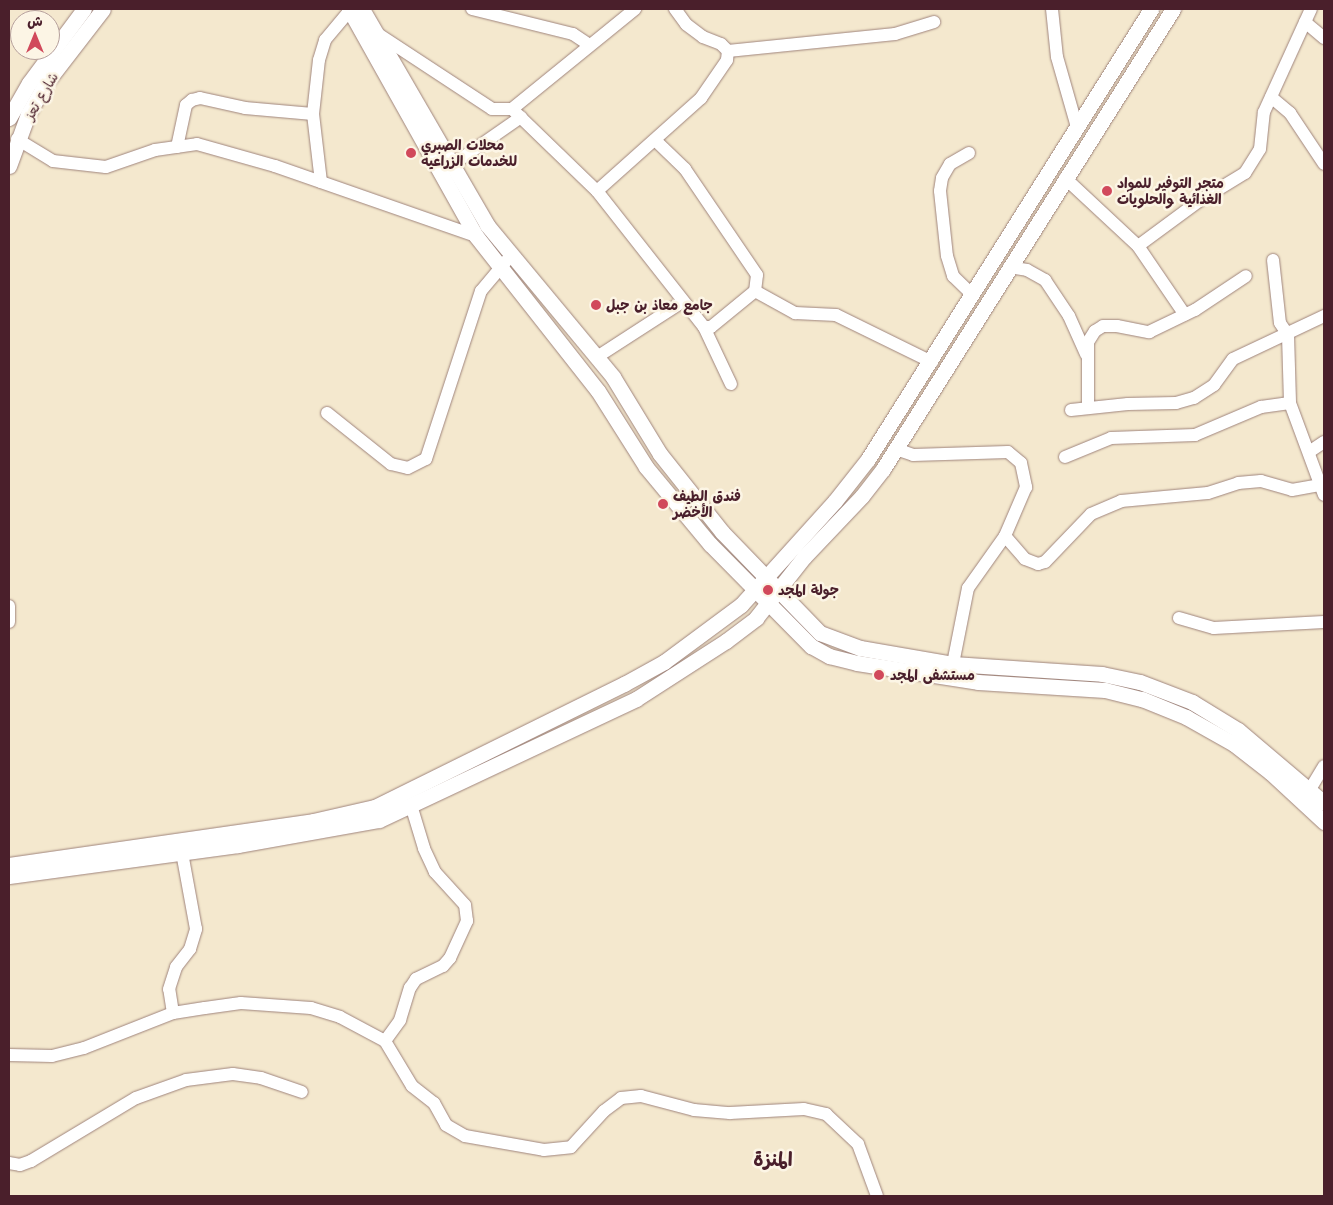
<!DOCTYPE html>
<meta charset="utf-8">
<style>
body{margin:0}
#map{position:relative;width:1333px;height:1205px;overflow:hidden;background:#f4e8ce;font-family:"Shantell Sans","Playpen Sans Arabic",sans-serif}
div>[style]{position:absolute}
.roads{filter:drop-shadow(0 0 1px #9f847c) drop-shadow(0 0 1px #9f847c)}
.minor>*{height:12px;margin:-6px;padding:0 6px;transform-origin:6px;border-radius:6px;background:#fff}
.major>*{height:15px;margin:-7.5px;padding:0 7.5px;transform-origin:7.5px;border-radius:7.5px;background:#fff}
.dots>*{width:14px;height:14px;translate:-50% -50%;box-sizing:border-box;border:2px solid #fcf5e5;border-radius:50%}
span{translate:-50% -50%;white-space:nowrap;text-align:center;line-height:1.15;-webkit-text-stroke:5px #fcf5e5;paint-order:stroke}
.street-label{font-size:14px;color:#4a1f2b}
.poi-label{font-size:14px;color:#4a1f2b;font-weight:700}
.left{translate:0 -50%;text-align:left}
.district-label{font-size:19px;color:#4a1f2b;font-weight:700}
.frame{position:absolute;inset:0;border:10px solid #4a1f2b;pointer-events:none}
.north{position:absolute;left:10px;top:10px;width:50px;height:50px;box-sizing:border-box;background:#fcf5e5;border:1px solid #b59f9b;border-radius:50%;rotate:0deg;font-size:14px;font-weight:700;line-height:20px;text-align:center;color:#4a1f2b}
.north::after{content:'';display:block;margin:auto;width:18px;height:22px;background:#d1495b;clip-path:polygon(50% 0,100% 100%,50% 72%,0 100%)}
</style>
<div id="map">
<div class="roads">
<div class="minor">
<div style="left:472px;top:9px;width:104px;rotate:13.9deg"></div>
<div style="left:573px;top:34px;width:18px;rotate:34deg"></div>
<div style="left:1052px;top:9px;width:48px;rotate:84.1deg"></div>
<div style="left:1057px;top:57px;width:73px;rotate:74.1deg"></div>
<div style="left:1305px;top:22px;width:25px;rotate:40deg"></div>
<div style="left:375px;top:32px;width:140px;rotate:33.3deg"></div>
<div style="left:492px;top:109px;width:20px"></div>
<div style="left:512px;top:109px;width:118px;rotate:44deg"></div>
<div style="left:597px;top:191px;width:173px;rotate:51.8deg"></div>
<div style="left:704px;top:327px;width:63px;rotate:64.7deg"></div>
<div style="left:728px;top:51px;width:168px;rotate:-5.8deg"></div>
<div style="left:895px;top:34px;width:41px;rotate:-17.1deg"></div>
<div style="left:1271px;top:97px;width:25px;rotate:40deg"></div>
<div style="left:1290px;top:113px;width:61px;rotate:56.3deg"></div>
<div style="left:512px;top:109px;width:159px;rotate:-39.1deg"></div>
<div style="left:17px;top:139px;width:42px;rotate:31.4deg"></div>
<div style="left:53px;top:161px;width:53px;rotate:6.5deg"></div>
<div style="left:106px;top:167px;width:52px;rotate:-19.1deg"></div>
<div style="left:155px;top:150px;width:42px;rotate:-8.1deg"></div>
<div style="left:197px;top:144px;width:81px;rotate:15.8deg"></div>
<div style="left:275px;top:166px;width:213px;rotate:19.2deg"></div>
<div style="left:655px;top:140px;width:42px;rotate:44deg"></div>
<div style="left:685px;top:169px;width:128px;rotate:55.8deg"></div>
<div style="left:757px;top:275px;width:16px;rotate:97deg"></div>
<div style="left:755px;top:291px;width:57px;rotate:140.7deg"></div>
<div style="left:711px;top:327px;width:7px;rotate:180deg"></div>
<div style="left:177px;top:147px;width:43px;rotate:-77.9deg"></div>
<div style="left:186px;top:105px;width:8px;rotate:-40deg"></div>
<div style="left:192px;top:100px;width:8px;rotate:-14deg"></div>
<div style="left:200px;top:98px;width:46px;rotate:12.5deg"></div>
<div style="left:245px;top:108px;width:68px;rotate:5deg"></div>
<div style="left:969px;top:153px;width:22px;rotate:150deg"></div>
<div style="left:950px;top:164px;width:16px;rotate:120deg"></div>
<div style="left:942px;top:178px;width:13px;rotate:99deg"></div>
<div style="left:940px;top:191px;width:65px;rotate:83.9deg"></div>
<div style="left:947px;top:256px;width:21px;rotate:73deg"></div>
<div style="left:953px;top:276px;width:28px;rotate:44deg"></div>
<div style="left:452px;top:165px;width:84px;rotate:-34.8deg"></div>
<div style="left:1065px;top:178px;width:100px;rotate:43deg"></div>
<div style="left:1138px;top:246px;width:83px;rotate:55.7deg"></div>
<div style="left:321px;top:182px;width:68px;rotate:-96.7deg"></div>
<div style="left:313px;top:114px;width:54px;rotate:-83.7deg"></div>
<div style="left:319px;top:60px;width:21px;rotate:-73deg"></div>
<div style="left:325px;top:40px;width:39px;rotate:-50deg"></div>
<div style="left:597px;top:191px;width:140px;rotate:-41.8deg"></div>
<div style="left:701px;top:98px;width:46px;rotate:-55.6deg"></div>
<div style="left:727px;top:60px;width:9px;rotate:-84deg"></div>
<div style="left:728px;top:51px;width:10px;rotate:-135deg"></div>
<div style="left:721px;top:44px;width:19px;rotate:-159deg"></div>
<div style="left:703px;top:37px;width:21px;rotate:-143deg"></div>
<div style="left:686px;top:24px;width:19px;rotate:-126deg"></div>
<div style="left:1138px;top:246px;width:76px;rotate:-36.4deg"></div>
<div style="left:1199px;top:201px;width:54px;rotate:-31.3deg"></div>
<div style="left:1245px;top:173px;width:28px;rotate:-58deg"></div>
<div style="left:1260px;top:149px;width:37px;rotate:-84deg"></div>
<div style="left:1264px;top:112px;width:113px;rotate:-65.5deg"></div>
<div style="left:1273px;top:260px;width:63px;rotate:83.7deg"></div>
<div style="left:1280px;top:323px;width:14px;rotate:56deg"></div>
<div style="left:1288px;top:335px;width:68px;rotate:88.3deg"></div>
<div style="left:1290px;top:403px;width:98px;rotate:69.7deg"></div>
<div style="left:1009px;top:267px;width:18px;rotate:9deg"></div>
<div style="left:1027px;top:270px;width:21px;rotate:29deg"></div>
<div style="left:1045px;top:280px;width:43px;rotate:56.3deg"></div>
<div style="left:1069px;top:316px;width:42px;rotate:65.9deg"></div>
<div style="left:755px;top:291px;width:46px;rotate:28.8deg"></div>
<div style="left:795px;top:313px;width:41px;rotate:2.8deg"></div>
<div style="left:836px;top:315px;width:107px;rotate:26.1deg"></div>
<div style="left:597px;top:357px;width:101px;rotate:-32.9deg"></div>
<div style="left:1088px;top:408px;width:66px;rotate:-90deg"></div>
<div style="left:1088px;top:342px;width:13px;rotate:-58deg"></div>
<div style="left:1095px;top:331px;width:9px;rotate:-32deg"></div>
<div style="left:1103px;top:326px;width:14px"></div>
<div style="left:1117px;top:326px;width:33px;rotate:11deg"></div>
<div style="left:1149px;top:332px;width:51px;rotate:-25.6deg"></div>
<div style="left:1195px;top:310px;width:61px;rotate:-33.7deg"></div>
<div style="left:1071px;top:410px;width:57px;rotate:-6deg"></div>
<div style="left:1128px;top:404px;width:48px;rotate:-1.2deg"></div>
<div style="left:1176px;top:403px;width:19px;rotate:-16deg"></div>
<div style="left:1194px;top:398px;width:24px;rotate:-33deg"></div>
<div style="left:1214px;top:385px;width:32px;rotate:-54deg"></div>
<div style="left:1233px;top:359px;width:101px;rotate:-25.3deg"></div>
<div style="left:327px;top:413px;width:82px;rotate:38.6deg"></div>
<div style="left:391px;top:464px;width:17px;rotate:13deg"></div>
<div style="left:408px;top:468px;width:20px;rotate:-27deg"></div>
<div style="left:426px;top:459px;width:177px;rotate:-71.9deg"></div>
<div style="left:481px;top:291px;width:40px;rotate:-50deg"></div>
<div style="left:896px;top:449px;width:18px;rotate:19deg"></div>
<div style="left:913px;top:455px;width:95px;rotate:-1.8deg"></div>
<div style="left:1008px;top:452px;width:17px;rotate:40deg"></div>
<div style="left:1021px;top:463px;width:25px;rotate:78deg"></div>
<div style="left:1026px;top:487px;width:53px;rotate:113.2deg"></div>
<div style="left:1005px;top:536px;width:64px;rotate:125.4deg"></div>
<div style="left:968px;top:588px;width:77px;rotate:101.2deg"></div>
<div style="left:1309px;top:452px;width:18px;rotate:-34deg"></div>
<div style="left:1065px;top:457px;width:50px;rotate:-22.4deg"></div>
<div style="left:1111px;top:438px;width:84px;rotate:-2deg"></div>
<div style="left:1195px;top:435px;width:72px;rotate:-23deg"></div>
<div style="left:1261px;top:407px;width:29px;rotate:-8deg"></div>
<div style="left:1005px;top:536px;width:30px;rotate:49deg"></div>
<div style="left:1025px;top:559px;width:14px;rotate:21deg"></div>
<div style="left:1038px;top:564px;width:7px;rotate:-16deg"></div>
<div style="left:1045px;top:562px;width:66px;rotate:-46.2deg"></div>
<div style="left:1091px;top:514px;width:33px;rotate:-23deg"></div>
<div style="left:1121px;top:501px;width:87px;rotate:-5.3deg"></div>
<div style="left:1208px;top:493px;width:32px;rotate:-18deg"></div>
<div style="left:1238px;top:483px;width:23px;rotate:-5deg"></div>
<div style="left:1261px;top:481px;width:32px;rotate:16deg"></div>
<div style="left:1292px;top:490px;width:29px;rotate:-10deg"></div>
<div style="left:9px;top:606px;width:16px;rotate:90deg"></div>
<div style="left:1179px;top:618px;width:36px;rotate:16deg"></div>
<div style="left:1214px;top:628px;width:110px;rotate:-3.1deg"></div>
<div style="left:1309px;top:791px;width:29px;rotate:-59deg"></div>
<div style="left:173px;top:1013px;width:24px;rotate:-99deg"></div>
<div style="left:169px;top:989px;width:23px;rotate:-72deg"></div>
<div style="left:176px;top:967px;width:23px;rotate:-52deg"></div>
<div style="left:190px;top:949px;width:21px;rotate:-73deg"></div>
<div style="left:196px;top:929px;width:77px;rotate:-100.4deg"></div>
<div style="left:385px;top:1041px;width:26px;rotate:-54deg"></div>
<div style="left:400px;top:1020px;width:34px;rotate:-73deg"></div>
<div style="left:410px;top:988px;width:11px;rotate:-56deg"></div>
<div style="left:416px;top:979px;width:30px;rotate:-26deg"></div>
<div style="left:443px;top:966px;width:11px;rotate:-49deg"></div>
<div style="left:450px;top:958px;width:41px;rotate:-65.3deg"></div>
<div style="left:467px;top:921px;width:16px;rotate:-97deg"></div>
<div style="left:465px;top:905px;width:45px;rotate:-132.3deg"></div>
<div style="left:435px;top:872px;width:26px;rotate:-115deg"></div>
<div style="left:424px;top:848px;width:45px;rotate:-106.8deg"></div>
<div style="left:9px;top:1055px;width:43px;rotate:1.3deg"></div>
<div style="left:52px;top:1056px;width:33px;rotate:-14deg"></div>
<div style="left:84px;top:1048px;width:96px;rotate:-21.5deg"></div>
<div style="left:173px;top:1013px;width:32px;rotate:-9deg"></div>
<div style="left:205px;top:1008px;width:36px;rotate:-8deg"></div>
<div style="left:241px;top:1003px;width:70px;rotate:4.1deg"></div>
<div style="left:311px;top:1008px;width:30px;rotate:17deg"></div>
<div style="left:340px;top:1017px;width:51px;rotate:28.1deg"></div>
<div style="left:385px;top:1041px;width:52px;rotate:59deg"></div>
<div style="left:412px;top:1086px;width:28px;rotate:38deg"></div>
<div style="left:434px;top:1103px;width:25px;rotate:61deg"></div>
<div style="left:446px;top:1125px;width:22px;rotate:30deg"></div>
<div style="left:465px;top:1136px;width:80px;rotate:10deg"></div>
<div style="left:544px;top:1150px;width:27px;rotate:-6deg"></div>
<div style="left:571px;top:1147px;width:49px;rotate:-47.5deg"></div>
<div style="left:604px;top:1111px;width:21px;rotate:-37deg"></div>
<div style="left:621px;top:1098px;width:20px;rotate:-6deg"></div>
<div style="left:641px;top:1096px;width:55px;rotate:14.8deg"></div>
<div style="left:694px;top:1110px;width:36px;rotate:5deg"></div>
<div style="left:730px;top:1113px;width:74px;rotate:-3.1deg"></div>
<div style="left:804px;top:1109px;width:23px;rotate:13deg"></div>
<div style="left:826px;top:1114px;width:44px;rotate:43.2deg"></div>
<div style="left:858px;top:1144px;width:55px;rotate:69.9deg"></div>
<div style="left:9px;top:1163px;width:11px;rotate:10deg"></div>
<div style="left:20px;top:1165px;width:12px;rotate:-20deg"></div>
<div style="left:31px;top:1161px;width:122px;rotate:-31deg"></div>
<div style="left:136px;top:1098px;width:53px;rotate:-19.8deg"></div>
<div style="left:186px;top:1080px;width:47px;rotate:-7.3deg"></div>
<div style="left:233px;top:1074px;width:28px;rotate:8deg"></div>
<div style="left:261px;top:1078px;width:43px;rotate:18.9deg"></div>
</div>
<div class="major">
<div style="left:349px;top:9px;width:260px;rotate:60.8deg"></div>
<div style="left:476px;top:236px;width:197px;rotate:51.8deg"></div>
<div style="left:598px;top:391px;width:90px;rotate:57.7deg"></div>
<div style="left:646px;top:467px;width:100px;rotate:50.3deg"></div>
<div style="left:710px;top:544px;width:144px;rotate:45.3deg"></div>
<div style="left:811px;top:646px;width:21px;rotate:29deg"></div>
<div style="left:829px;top:656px;width:29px;rotate:14deg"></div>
<div style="left:857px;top:663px;width:122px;rotate:8.9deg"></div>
<div style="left:978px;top:682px;width:127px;rotate:3.6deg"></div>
<div style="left:1105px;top:690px;width:38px;rotate:14deg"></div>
<div style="left:1142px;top:699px;width:48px;rotate:22.2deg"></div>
<div style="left:1186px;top:717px;width:55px;rotate:29.4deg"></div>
<div style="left:1234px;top:744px;width:46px;rotate:37.9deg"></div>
<div style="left:1270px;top:772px;width:74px;rotate:42.8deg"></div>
<div style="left:362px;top:9px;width:250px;rotate:59.9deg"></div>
<div style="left:487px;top:225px;width:197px;rotate:50.3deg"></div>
<div style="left:613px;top:377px;width:90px;rotate:58.6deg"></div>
<div style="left:660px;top:454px;width:100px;rotate:51.5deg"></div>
<div style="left:722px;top:532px;width:141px;rotate:45.9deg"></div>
<div style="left:820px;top:633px;width:43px;rotate:20.6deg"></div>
<div style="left:860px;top:648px;width:94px;rotate:9.8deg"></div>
<div style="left:953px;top:664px;width:149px;rotate:3.8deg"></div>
<div style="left:1102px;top:674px;width:39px;rotate:12deg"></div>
<div style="left:1140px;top:682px;width:56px;rotate:21deg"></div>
<div style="left:1192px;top:702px;width:54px;rotate:31.3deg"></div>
<div style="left:1238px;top:730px;width:113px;rotate:40.3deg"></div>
<div style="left:9px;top:118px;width:40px;rotate:-60.3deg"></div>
<div style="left:29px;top:83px;width:92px;rotate:-53.4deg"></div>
<div style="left:9px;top:166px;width:55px;rotate:-69.9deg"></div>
<div style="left:28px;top:114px;width:36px;rotate:-60deg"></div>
<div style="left:46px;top:83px;width:93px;rotate:-52.4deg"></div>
<div style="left:9px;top:865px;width:307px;rotate:-8.2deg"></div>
<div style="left:313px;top:821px;width:64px;rotate:-12.7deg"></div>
<div style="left:375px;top:807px;width:278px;rotate:-26.3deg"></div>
<div style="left:624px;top:684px;width:46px;rotate:-28.8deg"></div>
<div style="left:664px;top:662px;width:96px;rotate:-36.5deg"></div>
<div style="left:741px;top:605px;width:140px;rotate:-47.9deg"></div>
<div style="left:835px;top:501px;width:53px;rotate:-51.8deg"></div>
<div style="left:868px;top:459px;width:532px;rotate:-57.83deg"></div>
<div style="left:9px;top:876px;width:231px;rotate:-7.7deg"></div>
<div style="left:238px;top:845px;width:143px;rotate:-10.1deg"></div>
<div style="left:379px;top:820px;width:284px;rotate:-25.2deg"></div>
<div style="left:636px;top:699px;width:107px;rotate:-32.8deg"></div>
<div style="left:726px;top:641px;width:38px;rotate:-37deg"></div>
<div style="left:756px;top:618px;width:78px;rotate:-51.8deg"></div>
<div style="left:804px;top:557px;width:84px;rotate:-46.4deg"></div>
<div style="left:862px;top:496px;width:34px;rotate:-52deg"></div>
<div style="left:883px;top:469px;width:544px;rotate:-57.77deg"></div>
</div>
</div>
<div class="dots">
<div style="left:411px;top:153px;background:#d1495b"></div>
<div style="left:1107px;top:191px;background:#d1495b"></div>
<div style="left:596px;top:305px;background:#d1495b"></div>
<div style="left:663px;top:504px;background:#d1495b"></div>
<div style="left:768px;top:590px;background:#d1495b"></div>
<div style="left:879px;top:675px;background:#d1495b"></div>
</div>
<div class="street-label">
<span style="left:41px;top:96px;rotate:-59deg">شارع تعز</span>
</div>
<div class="poi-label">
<span class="left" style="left:421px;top:153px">محلات الصبري<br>للخدمات الزراعيه</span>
<span class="left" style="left:1117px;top:191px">متجر التوفير للمواد<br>الغذائية والحلويات</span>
<span class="left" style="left:606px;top:305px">جامع معاذ بن جبل</span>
<span class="left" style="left:673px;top:504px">فندق الطيف<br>الأخضر</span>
<span class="left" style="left:778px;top:590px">جولة المجد</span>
<span class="left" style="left:890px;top:675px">مستشفى المجد</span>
</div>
<div class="district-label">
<span style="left:773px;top:1160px">المنزة</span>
</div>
<div class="frame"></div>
<div class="north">ش</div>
</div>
